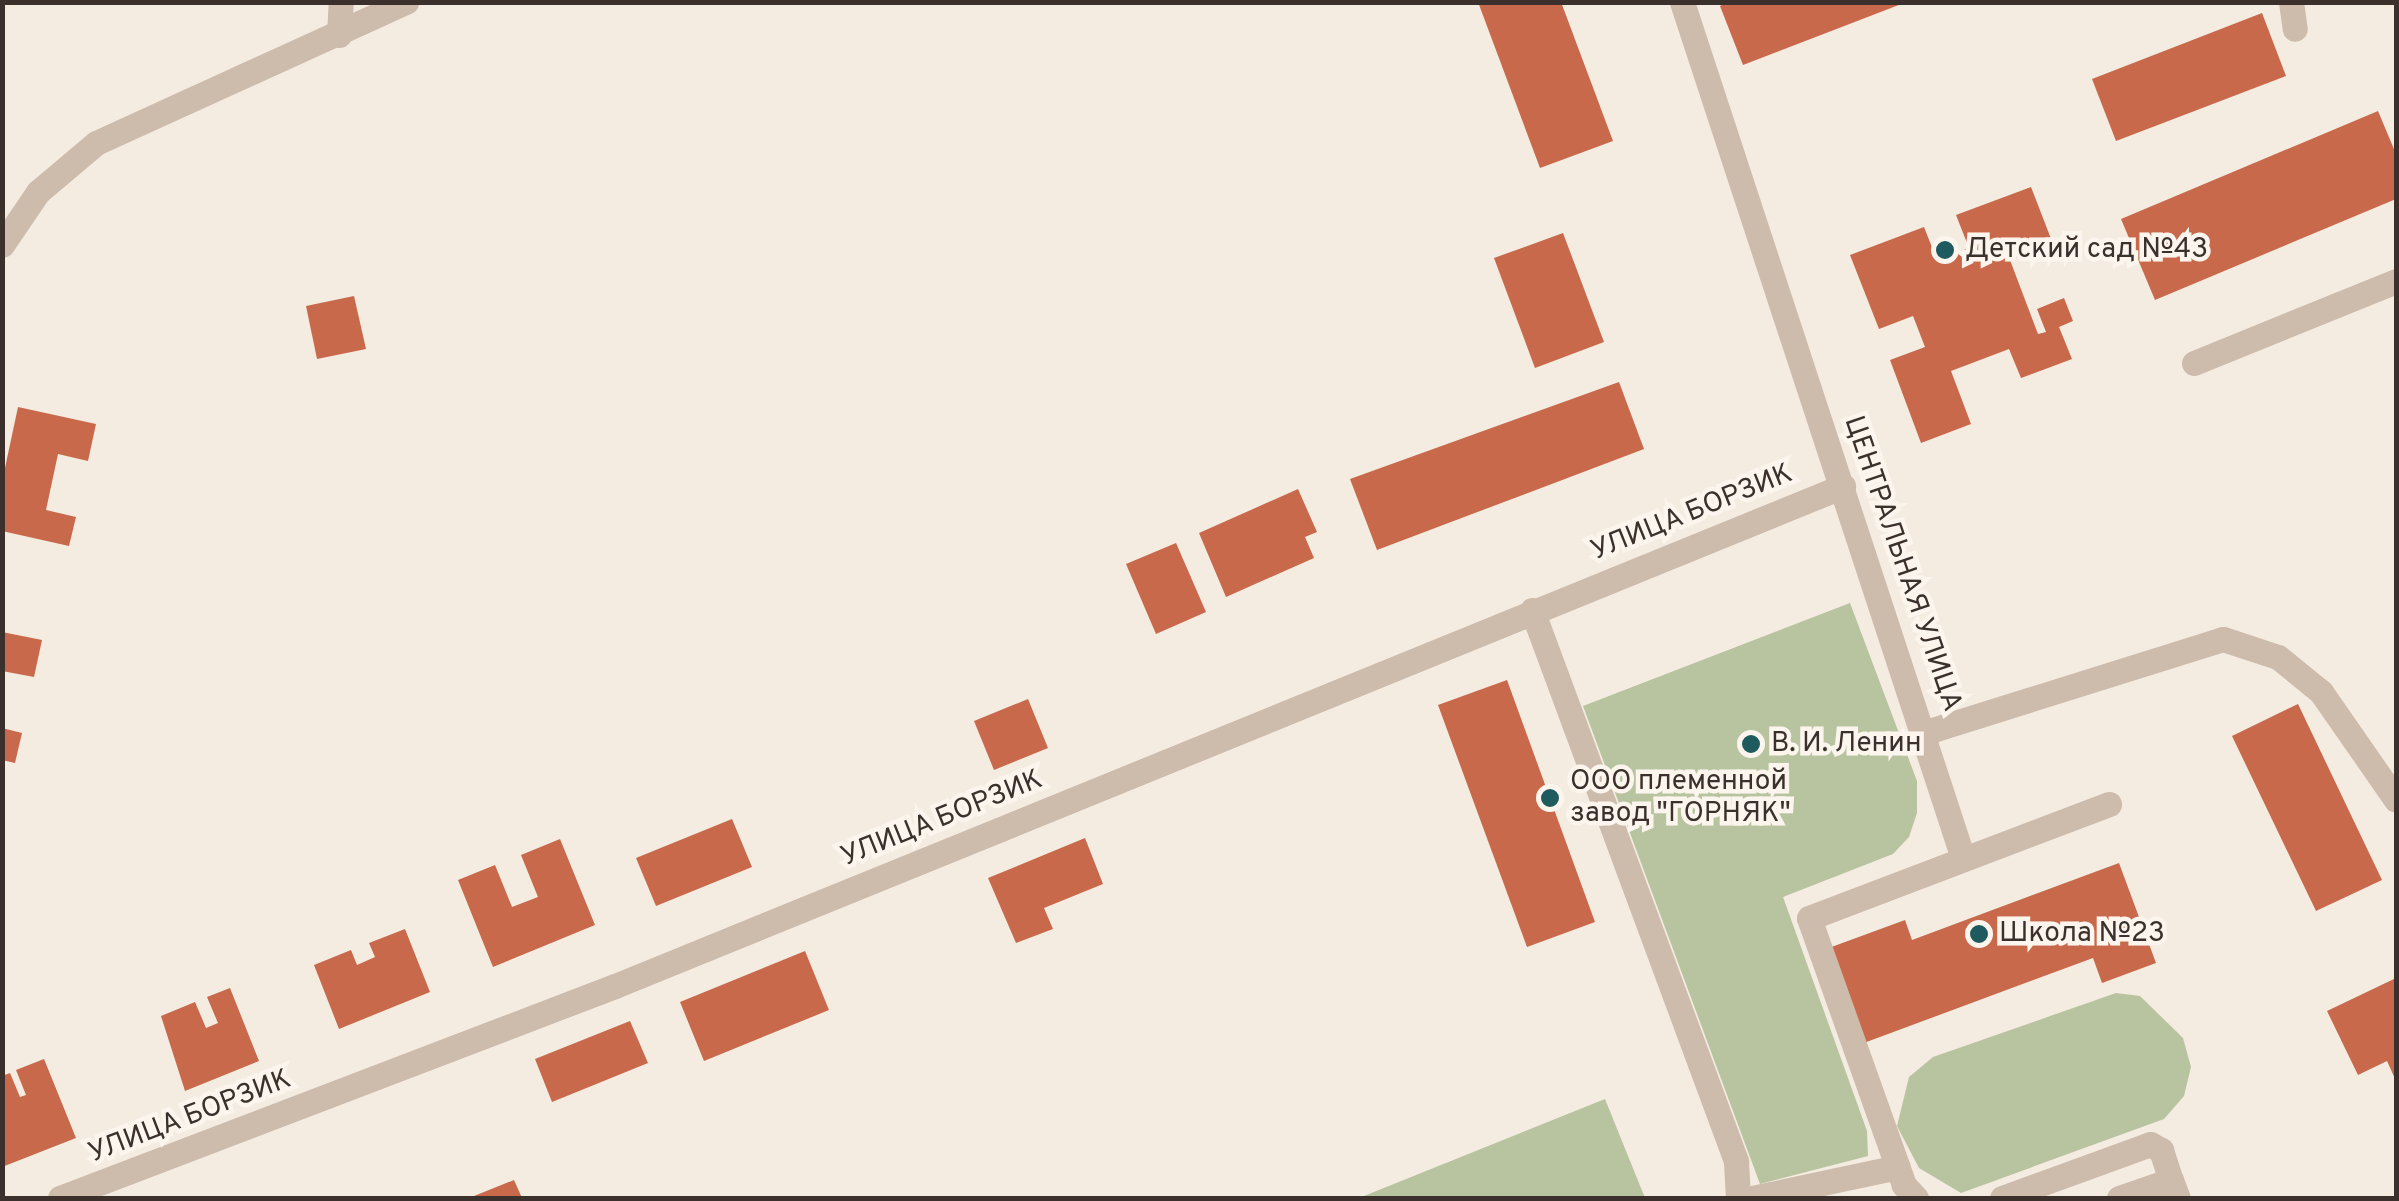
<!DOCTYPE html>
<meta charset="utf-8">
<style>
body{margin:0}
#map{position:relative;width:2399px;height:1201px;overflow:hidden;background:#f4ebe1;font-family:Overpass,sans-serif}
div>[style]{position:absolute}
.green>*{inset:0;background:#b8c4a0}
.building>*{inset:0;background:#c8694b}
.minor>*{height:25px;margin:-12.5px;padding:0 12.5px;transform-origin:12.5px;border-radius:12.5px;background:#cdbbac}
.dots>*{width:28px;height:28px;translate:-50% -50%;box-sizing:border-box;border:5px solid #fbf5ee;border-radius:50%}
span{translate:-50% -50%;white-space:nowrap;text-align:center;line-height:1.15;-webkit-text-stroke:9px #fbf5ee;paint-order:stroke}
.poi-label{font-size:28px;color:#3b302b}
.left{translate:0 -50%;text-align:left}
.street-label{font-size:28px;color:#3b302b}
.frame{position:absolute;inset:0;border:5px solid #3b302b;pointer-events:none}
</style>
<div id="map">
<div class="green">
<div style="clip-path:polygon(1850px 603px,1917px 781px,1917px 813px,1909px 837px,1893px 854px,1783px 897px,1867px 1131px,1868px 1156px,1760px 1184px,1583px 706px)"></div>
<div style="clip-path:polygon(2116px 993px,2140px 996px,2183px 1038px,2191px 1067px,2184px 1096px,2164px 1119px,1961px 1193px,1919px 1168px,1897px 1126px,1909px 1077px,1933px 1057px)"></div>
<div style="clip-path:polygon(1605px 1099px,1645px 1198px,1359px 1198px)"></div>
</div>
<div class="building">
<div style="clip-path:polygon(1478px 2px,1561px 2px,1613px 141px,1540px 168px)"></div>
<div style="clip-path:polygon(1727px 2px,1904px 2px,1904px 3px,1743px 65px,1720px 6px)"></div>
<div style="clip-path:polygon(2262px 13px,2286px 76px,2116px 141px,2092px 79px)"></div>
<div style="clip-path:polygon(2378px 111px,2396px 154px,2396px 199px,2155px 300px,2121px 219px)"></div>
<div style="clip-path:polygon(2031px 187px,2053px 244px,2010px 260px,2038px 334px,2046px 332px,2037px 309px,2064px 298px,2073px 321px,2059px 327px,2072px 359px,2021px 378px,2009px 349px,1951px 371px,1971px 424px,1921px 443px,1890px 360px,1925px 347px,1913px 316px,1879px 329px,1850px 255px,1924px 227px,1937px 260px,1969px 248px,1956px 215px)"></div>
<div style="clip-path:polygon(1563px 233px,1604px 342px,1535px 368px,1494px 258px)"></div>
<div style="clip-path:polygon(354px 296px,366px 349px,317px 359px,306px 306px)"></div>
<div style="clip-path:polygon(1619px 382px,1644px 449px,1377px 550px,1350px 479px)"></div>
<div style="clip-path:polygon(18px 407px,96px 424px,88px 461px,58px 454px,46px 510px,76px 517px,69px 546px,2px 531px,2px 482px)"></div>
<div style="clip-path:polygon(1298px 489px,1317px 532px,1305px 537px,1314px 558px,1226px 597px,1199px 533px)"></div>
<div style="clip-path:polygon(1176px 543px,1206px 612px,1156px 634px,1126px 564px)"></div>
<div style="clip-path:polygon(2px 632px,42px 640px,34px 677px,2px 671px)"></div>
<div style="clip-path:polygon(1507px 680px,1595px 922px,1527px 947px,1438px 705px)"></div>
<div style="clip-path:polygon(1028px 699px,1048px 748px,994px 770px,974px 721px)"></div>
<div style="clip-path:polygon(2298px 704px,2382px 880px,2316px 911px,2232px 736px)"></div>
<div style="clip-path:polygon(2px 728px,22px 733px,15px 763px,2px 760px)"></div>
<div style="clip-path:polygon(732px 819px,752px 867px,656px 906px,636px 858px)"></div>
<div style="clip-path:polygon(1085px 838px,1103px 884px,1044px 908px,1053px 929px,1016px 943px,988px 878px)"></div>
<div style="clip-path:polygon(560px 839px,595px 925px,493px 967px,458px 880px,495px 865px,512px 907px,538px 897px,521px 855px)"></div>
<div style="clip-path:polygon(2119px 863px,2156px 963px,2102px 983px,2093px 958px,1861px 1044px,1826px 949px,1905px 920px,1912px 940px)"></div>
<div style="clip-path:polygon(405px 929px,430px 992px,339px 1029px,314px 965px,351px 950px,357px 965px,375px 957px,369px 943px)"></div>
<div style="clip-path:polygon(805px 951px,829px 1010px,704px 1061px,680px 1002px)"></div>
<div style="clip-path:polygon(2396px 978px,2396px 1081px,2387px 1061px,2358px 1075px,2327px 1011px)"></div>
<div style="clip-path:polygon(230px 988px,259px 1061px,185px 1091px,161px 1016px,195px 1002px,206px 1028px,218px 1023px,207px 997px)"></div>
<div style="clip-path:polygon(630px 1021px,648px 1063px,552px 1102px,535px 1059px)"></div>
<div style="clip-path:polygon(44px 1059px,76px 1138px,2px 1167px,2px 1076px,10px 1073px,20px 1097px,26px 1095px,16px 1070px)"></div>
<div style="clip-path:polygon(514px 1180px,522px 1198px,469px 1198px)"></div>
</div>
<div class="minor">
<div style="left:1682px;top:2px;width:901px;rotate:71.83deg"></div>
<div style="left:2291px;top:2px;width:27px;rotate:82deg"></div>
<div style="left:339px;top:35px;width:33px;rotate:-87deg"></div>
<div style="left:2px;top:245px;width:64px;rotate:-55.8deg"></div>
<div style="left:38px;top:192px;width:76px;rotate:-40.2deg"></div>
<div style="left:96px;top:143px;width:341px;rotate:-24.5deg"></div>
<div style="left:2194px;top:363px;width:218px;rotate:-22.1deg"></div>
<div style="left:1532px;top:610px;width:588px;rotate:69.68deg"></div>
<div style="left:1736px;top:1161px;width:37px;rotate:87deg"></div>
<div style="left:1923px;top:733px;width:314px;rotate:-17.4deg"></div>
<div style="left:2223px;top:639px;width:58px;rotate:18.1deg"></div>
<div style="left:2278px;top:657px;width:55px;rotate:39.1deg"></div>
<div style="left:2321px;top:692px;width:131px;rotate:55.2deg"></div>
<div style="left:60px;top:1198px;width:594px;rotate:-20.91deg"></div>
<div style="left:615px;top:986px;width:1326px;rotate:-22.15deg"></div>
<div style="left:1752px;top:1198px;width:149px;rotate:-12deg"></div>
<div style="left:1916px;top:1198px;width:18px;rotate:-133deg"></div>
<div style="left:1904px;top:1185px;width:283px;rotate:-109.6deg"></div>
<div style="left:1809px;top:918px;width:321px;rotate:-20.8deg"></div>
<div style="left:2002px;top:1198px;width:158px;rotate:-20deg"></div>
<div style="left:2150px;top:1144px;width:13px;rotate:29deg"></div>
<div style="left:2161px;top:1150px;width:32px;rotate:72deg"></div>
<div style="left:2119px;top:1198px;width:55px;rotate:-19.1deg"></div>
<div style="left:2171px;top:1180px;width:19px;rotate:69deg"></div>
</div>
<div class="dots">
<div style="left:1945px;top:250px;background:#1f5a5e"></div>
<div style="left:1751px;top:744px;background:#1f5a5e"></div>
<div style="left:1550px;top:798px;background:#1f5a5e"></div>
<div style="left:1979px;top:934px;background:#1f5a5e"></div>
</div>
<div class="poi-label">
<span class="left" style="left:1965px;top:250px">Детский сад №43</span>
<span class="left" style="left:1771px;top:744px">В. И. Ленин</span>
<span class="left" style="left:1570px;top:798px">ООО племенной<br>завод "ГОРНЯК"</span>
<span class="left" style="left:1999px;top:934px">Школа №23</span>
</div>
<div class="street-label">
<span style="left:1692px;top:513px;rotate:-22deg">УЛИЦА БОРЗИК</span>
<span style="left:1902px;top:564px;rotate:71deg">ЦЕНТРАЛЬНАЯ УЛИЦА</span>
<span style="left:942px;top:819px;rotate:-22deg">УЛИЦА БОРЗИК</span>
<span style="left:190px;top:1117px;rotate:-21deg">УЛИЦА БОРЗИК</span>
</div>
<div class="frame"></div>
</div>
